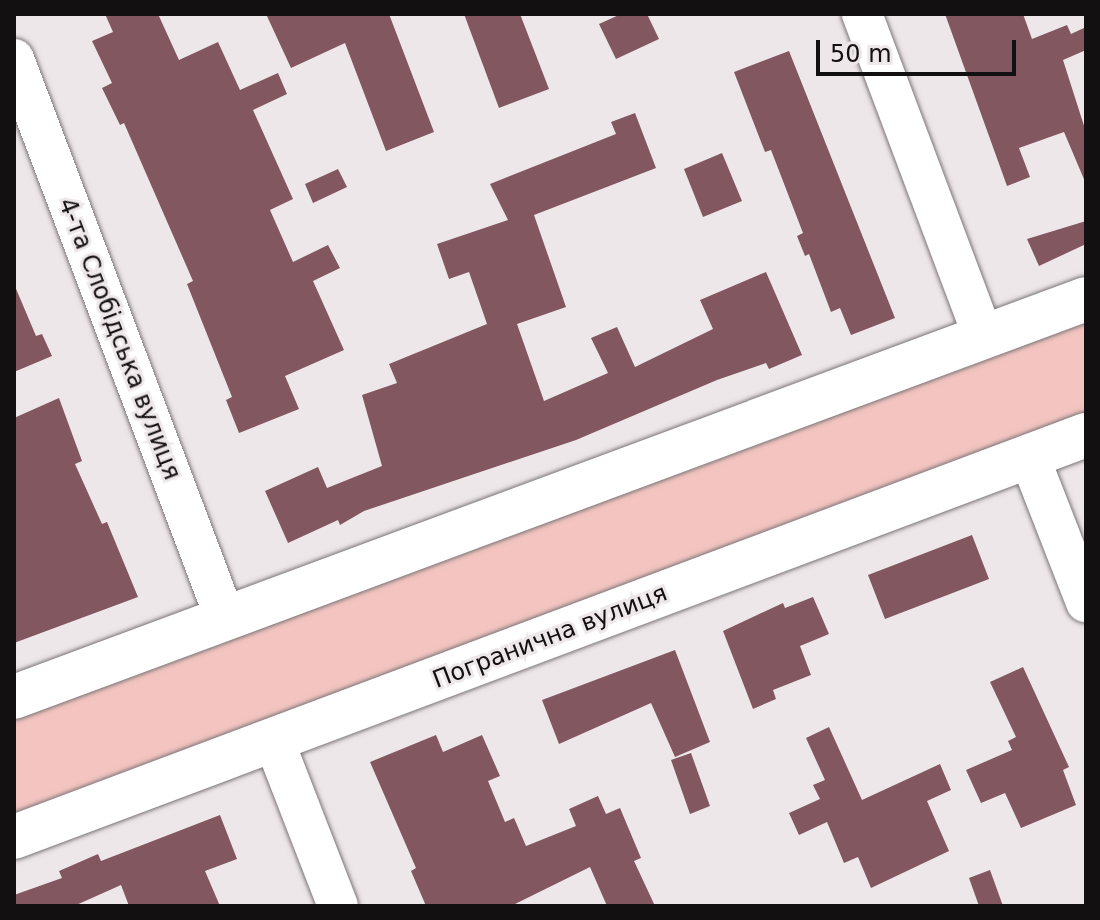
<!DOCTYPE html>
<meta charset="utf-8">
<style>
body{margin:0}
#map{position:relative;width:1100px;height:920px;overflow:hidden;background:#eee7ea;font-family:"DejaVu Sans",sans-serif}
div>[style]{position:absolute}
.green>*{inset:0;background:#f4c5c0}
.building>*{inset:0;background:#825760}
.roads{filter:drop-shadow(0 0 2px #7b7578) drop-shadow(0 0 2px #7b7578)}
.minor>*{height:40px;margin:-20px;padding:0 20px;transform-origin:20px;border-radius:20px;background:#fff}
.major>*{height:44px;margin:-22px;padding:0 22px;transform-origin:22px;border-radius:22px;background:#fff}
span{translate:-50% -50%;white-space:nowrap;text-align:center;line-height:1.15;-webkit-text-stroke:6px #eee7ea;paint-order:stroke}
.street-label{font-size:24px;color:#121011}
.frame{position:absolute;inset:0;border:16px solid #121011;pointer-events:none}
.scale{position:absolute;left:816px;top:40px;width:200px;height:36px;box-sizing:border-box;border:4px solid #121011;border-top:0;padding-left:10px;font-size:24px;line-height:28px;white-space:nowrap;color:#121011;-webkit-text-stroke:6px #eee7ea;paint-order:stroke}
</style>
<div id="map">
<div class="green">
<div style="clip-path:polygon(1086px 317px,1086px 420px,14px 820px,14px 717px)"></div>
</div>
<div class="building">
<div style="clip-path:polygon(105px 14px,158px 14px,179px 60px,218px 42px,240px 90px,278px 73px,287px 94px,253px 110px,293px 199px,270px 210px,293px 262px,328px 245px,340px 268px,313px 281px,344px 350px,285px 376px,299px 409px,239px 433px,226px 400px,232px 397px,187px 284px,193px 281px,124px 123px,120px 125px,102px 88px,112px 83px,92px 41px,113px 32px)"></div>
<div style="clip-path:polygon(266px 14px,389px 14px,434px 132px,386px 151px,345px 43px,291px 68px)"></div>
<div style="clip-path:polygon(464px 14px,520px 14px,549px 89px,499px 108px)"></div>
<div style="clip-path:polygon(621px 14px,647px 14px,659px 39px,616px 59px,599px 24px)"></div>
<div style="clip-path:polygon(945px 14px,1023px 14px,1032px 39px,1067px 25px,1071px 34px,1086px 27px,1086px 50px,1063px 60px,1086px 132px,1086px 184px,1064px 132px,1019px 148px,1030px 177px,1007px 186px)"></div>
<div style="clip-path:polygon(789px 51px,895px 318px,851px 335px,840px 308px,831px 312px,809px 254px,805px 256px,797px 236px,803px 233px,771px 150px,765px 152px,734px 72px)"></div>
<div style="clip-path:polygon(635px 113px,656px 168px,534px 215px,566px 307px,517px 324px,544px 401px,608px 373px,591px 338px,617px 327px,635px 367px,713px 329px,700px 300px,766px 272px,802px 355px,769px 369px,766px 363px,717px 380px,576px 440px,364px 511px,340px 525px,338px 520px,288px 543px,265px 491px,318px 467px,327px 488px,382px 466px,362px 395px,397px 383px,389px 364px,487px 324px,469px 272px,449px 279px,437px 244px,508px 220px,490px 184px,616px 134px,611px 122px)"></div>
<div style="clip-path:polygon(722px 153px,742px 201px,703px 217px,684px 169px)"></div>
<div style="clip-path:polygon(338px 169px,347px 187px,313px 203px,305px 184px)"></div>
<div style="clip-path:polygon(1086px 221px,1086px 244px,1039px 266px,1027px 239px)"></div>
<div style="clip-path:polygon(14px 284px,36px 336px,42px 334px,52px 356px,14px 372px)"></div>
<div style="clip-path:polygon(59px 398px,82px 461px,75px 464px,102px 524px,107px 522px,138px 597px,14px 643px,14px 418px)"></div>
<div style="clip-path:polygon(972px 535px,989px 579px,885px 619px,868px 575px)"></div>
<div style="clip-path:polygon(813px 597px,829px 634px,800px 646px,811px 675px,773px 690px,776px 699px,753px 709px,723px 631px,783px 603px,785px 608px)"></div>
<div style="clip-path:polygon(675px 650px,710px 742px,675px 757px,651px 703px,559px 744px,542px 700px)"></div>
<div style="clip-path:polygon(1023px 667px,1069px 767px,1063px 770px,1076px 805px,1021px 828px,1005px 793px,981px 803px,966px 770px,1012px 750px,1008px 741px,1016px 737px,990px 682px)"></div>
<div style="clip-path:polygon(829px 727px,862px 800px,940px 764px,951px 790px,927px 801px,949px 851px,871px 888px,858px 857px,844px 863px,827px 822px,799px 835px,789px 813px,820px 799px,813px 785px,825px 780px,806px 738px)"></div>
<div style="clip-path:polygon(436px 735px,443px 752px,482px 735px,500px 776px,488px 781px,505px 822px,514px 818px,526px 846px,576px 826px,569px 809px,598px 796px,606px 814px,620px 808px,641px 858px,634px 861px,655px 906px,607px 906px,590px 867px,511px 906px,426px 906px,411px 871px,416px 868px,370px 762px)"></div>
<div style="clip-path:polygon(691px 753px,710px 806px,690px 814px,671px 760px)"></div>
<div style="clip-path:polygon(220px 815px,237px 859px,205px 871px,220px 906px,129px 906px,121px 885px,74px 906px,14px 906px,14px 895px,62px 878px,59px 871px,98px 854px,101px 861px)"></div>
<div style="clip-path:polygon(990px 870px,1003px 906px,979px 906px,969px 878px)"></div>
</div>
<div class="roads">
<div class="minor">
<div style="left:862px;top:14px;width:346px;rotate:69.4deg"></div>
<div style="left:14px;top:59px;width:597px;rotate:69.32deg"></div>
<div style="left:1029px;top:456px;width:157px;rotate:68.7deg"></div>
<div style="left:274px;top:741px;width:177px;rotate:68.8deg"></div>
</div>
<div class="major">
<div style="left:14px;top:697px;width:1143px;rotate:-20.37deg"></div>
<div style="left:14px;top:837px;width:1145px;rotate:-20.56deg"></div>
</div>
</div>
<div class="street-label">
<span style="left:119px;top:339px;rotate:69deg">4-та Слобідська вулиця</span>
<span style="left:550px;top:637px;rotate:-21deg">Погранична вулиця</span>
</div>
<div class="frame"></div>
<div class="scale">50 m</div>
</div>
